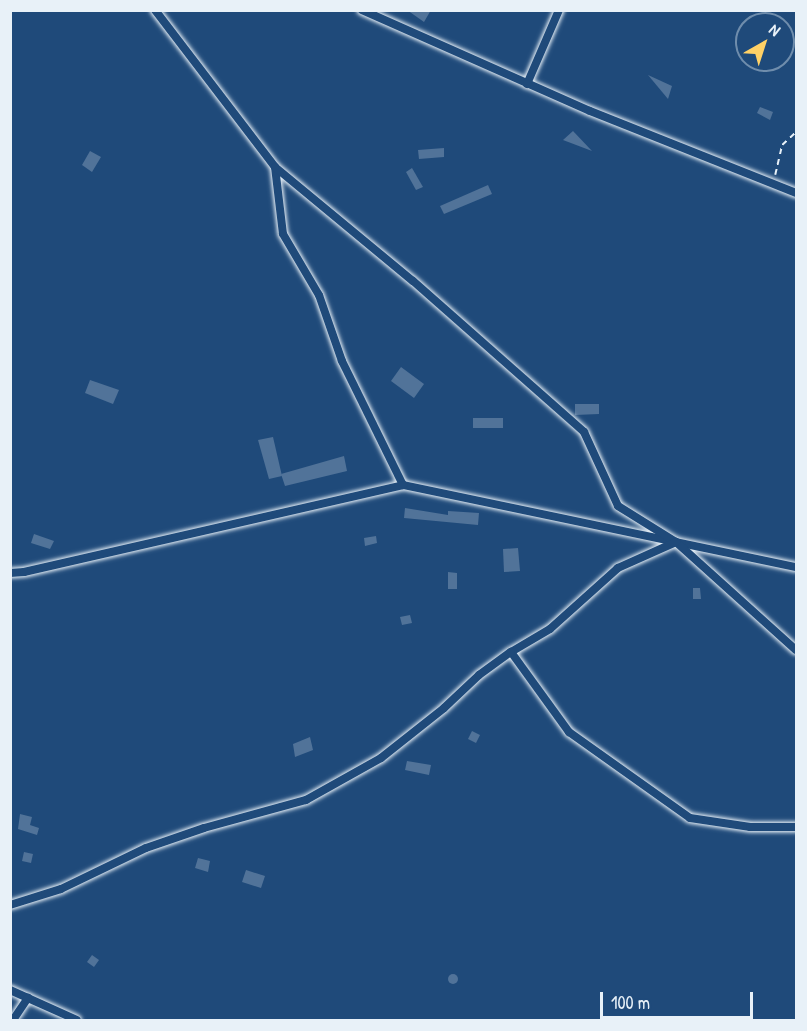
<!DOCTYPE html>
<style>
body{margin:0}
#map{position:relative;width:807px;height:1031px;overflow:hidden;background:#1f4a7a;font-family:"Patrick Hand",sans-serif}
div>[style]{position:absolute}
.building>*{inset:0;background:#517399}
.round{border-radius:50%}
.path>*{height:1.5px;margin-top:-0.75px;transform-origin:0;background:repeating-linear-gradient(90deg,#e8f1f8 0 6px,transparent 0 10.5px)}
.roads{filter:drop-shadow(0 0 2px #e8f1f8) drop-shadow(0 0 2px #e8f1f8)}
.minor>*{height:8px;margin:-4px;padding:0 4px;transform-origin:4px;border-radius:4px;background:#1f4a7a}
span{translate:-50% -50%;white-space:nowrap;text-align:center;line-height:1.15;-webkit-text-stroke:5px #1f4a7a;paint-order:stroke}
.frame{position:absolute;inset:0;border:12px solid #e8f1f8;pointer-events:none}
.north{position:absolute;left:735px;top:12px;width:60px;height:60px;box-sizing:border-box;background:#1f4a7a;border:2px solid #6f8dac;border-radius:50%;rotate:39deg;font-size:16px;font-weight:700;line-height:24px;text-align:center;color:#e8f1f8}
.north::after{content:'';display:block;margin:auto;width:21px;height:27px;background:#ffd166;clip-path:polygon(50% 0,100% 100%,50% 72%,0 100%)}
.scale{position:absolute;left:600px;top:992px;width:153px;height:27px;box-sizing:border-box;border:3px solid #e8f1f8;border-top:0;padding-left:8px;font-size:18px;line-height:21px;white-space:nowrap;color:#e8f1f8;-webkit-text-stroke:4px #1f4a7a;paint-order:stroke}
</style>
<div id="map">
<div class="building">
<div style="clip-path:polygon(407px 10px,431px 10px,424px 22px)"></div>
<div style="clip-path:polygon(648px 75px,672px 86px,668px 99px)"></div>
<div style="clip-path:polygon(760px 107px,773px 112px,770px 120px,757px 113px)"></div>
<div style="clip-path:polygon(573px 131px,592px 151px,563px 140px)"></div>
<div style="clip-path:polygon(444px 148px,444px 157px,419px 159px,418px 150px)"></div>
<div style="clip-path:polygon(90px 151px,101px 157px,92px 172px,82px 165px)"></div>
<div style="clip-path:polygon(412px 168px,423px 187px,416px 190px,406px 172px)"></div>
<div style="clip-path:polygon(488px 185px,492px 194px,444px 214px,440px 206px)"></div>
<div style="clip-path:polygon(401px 367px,424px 384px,414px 398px,391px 381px)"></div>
<div style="clip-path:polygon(90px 380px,119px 390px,113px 404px,85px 393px)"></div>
<div style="clip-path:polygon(575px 404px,599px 404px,599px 414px,575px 415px)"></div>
<div style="clip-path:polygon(473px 418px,503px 418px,503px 428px,473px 428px)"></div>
<div style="clip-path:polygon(273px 437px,282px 476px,269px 479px,258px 440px)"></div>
<div style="clip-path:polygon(344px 456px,347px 471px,285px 486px,281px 474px)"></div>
<div style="clip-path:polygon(405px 508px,448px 515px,448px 511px,479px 513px,478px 525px,404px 518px)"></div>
<div style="clip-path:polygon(34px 534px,54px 541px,50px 549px,31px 543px)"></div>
<div style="clip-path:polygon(376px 536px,377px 543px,365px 546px,364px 538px)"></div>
<div style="clip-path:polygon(518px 548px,520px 571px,504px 572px,503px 549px)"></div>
<div style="clip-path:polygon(448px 572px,457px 573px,457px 589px,448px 589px)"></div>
<div style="clip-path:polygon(693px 588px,700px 588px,701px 599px,693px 599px)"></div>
<div style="clip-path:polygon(410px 615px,412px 623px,402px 625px,400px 617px)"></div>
<div style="clip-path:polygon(472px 731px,480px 735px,476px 743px,468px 739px)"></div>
<div style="clip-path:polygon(310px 737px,313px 750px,295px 757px,293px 744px)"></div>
<div style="clip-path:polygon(407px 761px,431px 765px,429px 775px,405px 770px)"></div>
<div style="clip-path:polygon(20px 814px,32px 817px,30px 825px,39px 828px,37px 835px,18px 829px)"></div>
<div style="clip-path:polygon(24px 852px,33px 854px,31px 863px,22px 861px)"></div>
<div style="clip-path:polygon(198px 858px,210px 861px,208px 872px,195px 868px)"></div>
<div style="clip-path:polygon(246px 870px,265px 876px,261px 888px,242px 882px)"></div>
<div style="clip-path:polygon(92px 955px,99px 960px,94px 967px,87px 962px)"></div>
<div class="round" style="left:448px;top:974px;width:10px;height:10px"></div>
</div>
<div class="path">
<div style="left:775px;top:175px;width:31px;rotate:-77deg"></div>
<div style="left:782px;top:145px;width:19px;rotate:-43deg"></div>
</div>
<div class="roads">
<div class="minor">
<div style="left:155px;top:10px;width:198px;rotate:52.6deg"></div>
<div style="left:275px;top:167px;width:67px;rotate:83.2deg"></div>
<div style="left:283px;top:234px;width:71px;rotate:59.5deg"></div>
<div style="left:319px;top:295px;width:70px;rotate:70.8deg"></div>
<div style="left:342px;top:361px;width:138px;rotate:63.8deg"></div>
<div style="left:403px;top:485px;width:401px;rotate:11.8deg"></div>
<div style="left:362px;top:10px;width:249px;rotate:23.9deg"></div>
<div style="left:590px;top:111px;width:222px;rotate:21.7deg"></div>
<div style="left:527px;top:84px;width:81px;rotate:-66.6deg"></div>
<div style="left:275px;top:167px;width:179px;rotate:39.6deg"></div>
<div style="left:413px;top:281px;width:228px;rotate:41.4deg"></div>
<div style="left:584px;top:432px;width:81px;rotate:65.3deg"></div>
<div style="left:618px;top:506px;width:68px;rotate:31.8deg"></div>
<div style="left:676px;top:542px;width:161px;rotate:42deg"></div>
<div style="left:676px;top:542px;width:64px;rotate:155.9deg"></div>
<div style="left:618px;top:568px;width:91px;rotate:138.1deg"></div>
<div style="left:550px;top:629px;width:45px;rotate:149.5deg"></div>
<div style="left:511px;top:652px;width:99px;rotate:54.1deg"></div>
<div style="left:569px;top:732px;width:148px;rotate:35.4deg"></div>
<div style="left:690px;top:818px;width:61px;rotate:8.5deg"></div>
<div style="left:750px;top:827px;width:46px"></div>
<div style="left:10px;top:573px;width:14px;rotate:-4deg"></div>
<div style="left:24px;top:572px;width:389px;rotate:-12.9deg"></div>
<div style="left:10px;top:905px;width:53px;rotate:-17.4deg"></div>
<div style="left:61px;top:889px;width:94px;rotate:-25.8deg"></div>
<div style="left:146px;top:848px;width:61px;rotate:-19deg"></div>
<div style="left:204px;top:828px;width:106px;rotate:-15.4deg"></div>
<div style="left:306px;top:800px;width:86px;rotate:-29.2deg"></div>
<div style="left:381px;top:758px;width:80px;rotate:-38.4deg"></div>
<div style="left:444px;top:708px;width:48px;rotate:-43.3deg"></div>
<div style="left:479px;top:675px;width:39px;rotate:-36deg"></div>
<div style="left:10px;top:990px;width:73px;rotate:24.1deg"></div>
<div style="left:13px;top:1020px;width:27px;rotate:-56deg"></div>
</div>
</div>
<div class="frame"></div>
<div class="north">N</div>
<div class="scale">100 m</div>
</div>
